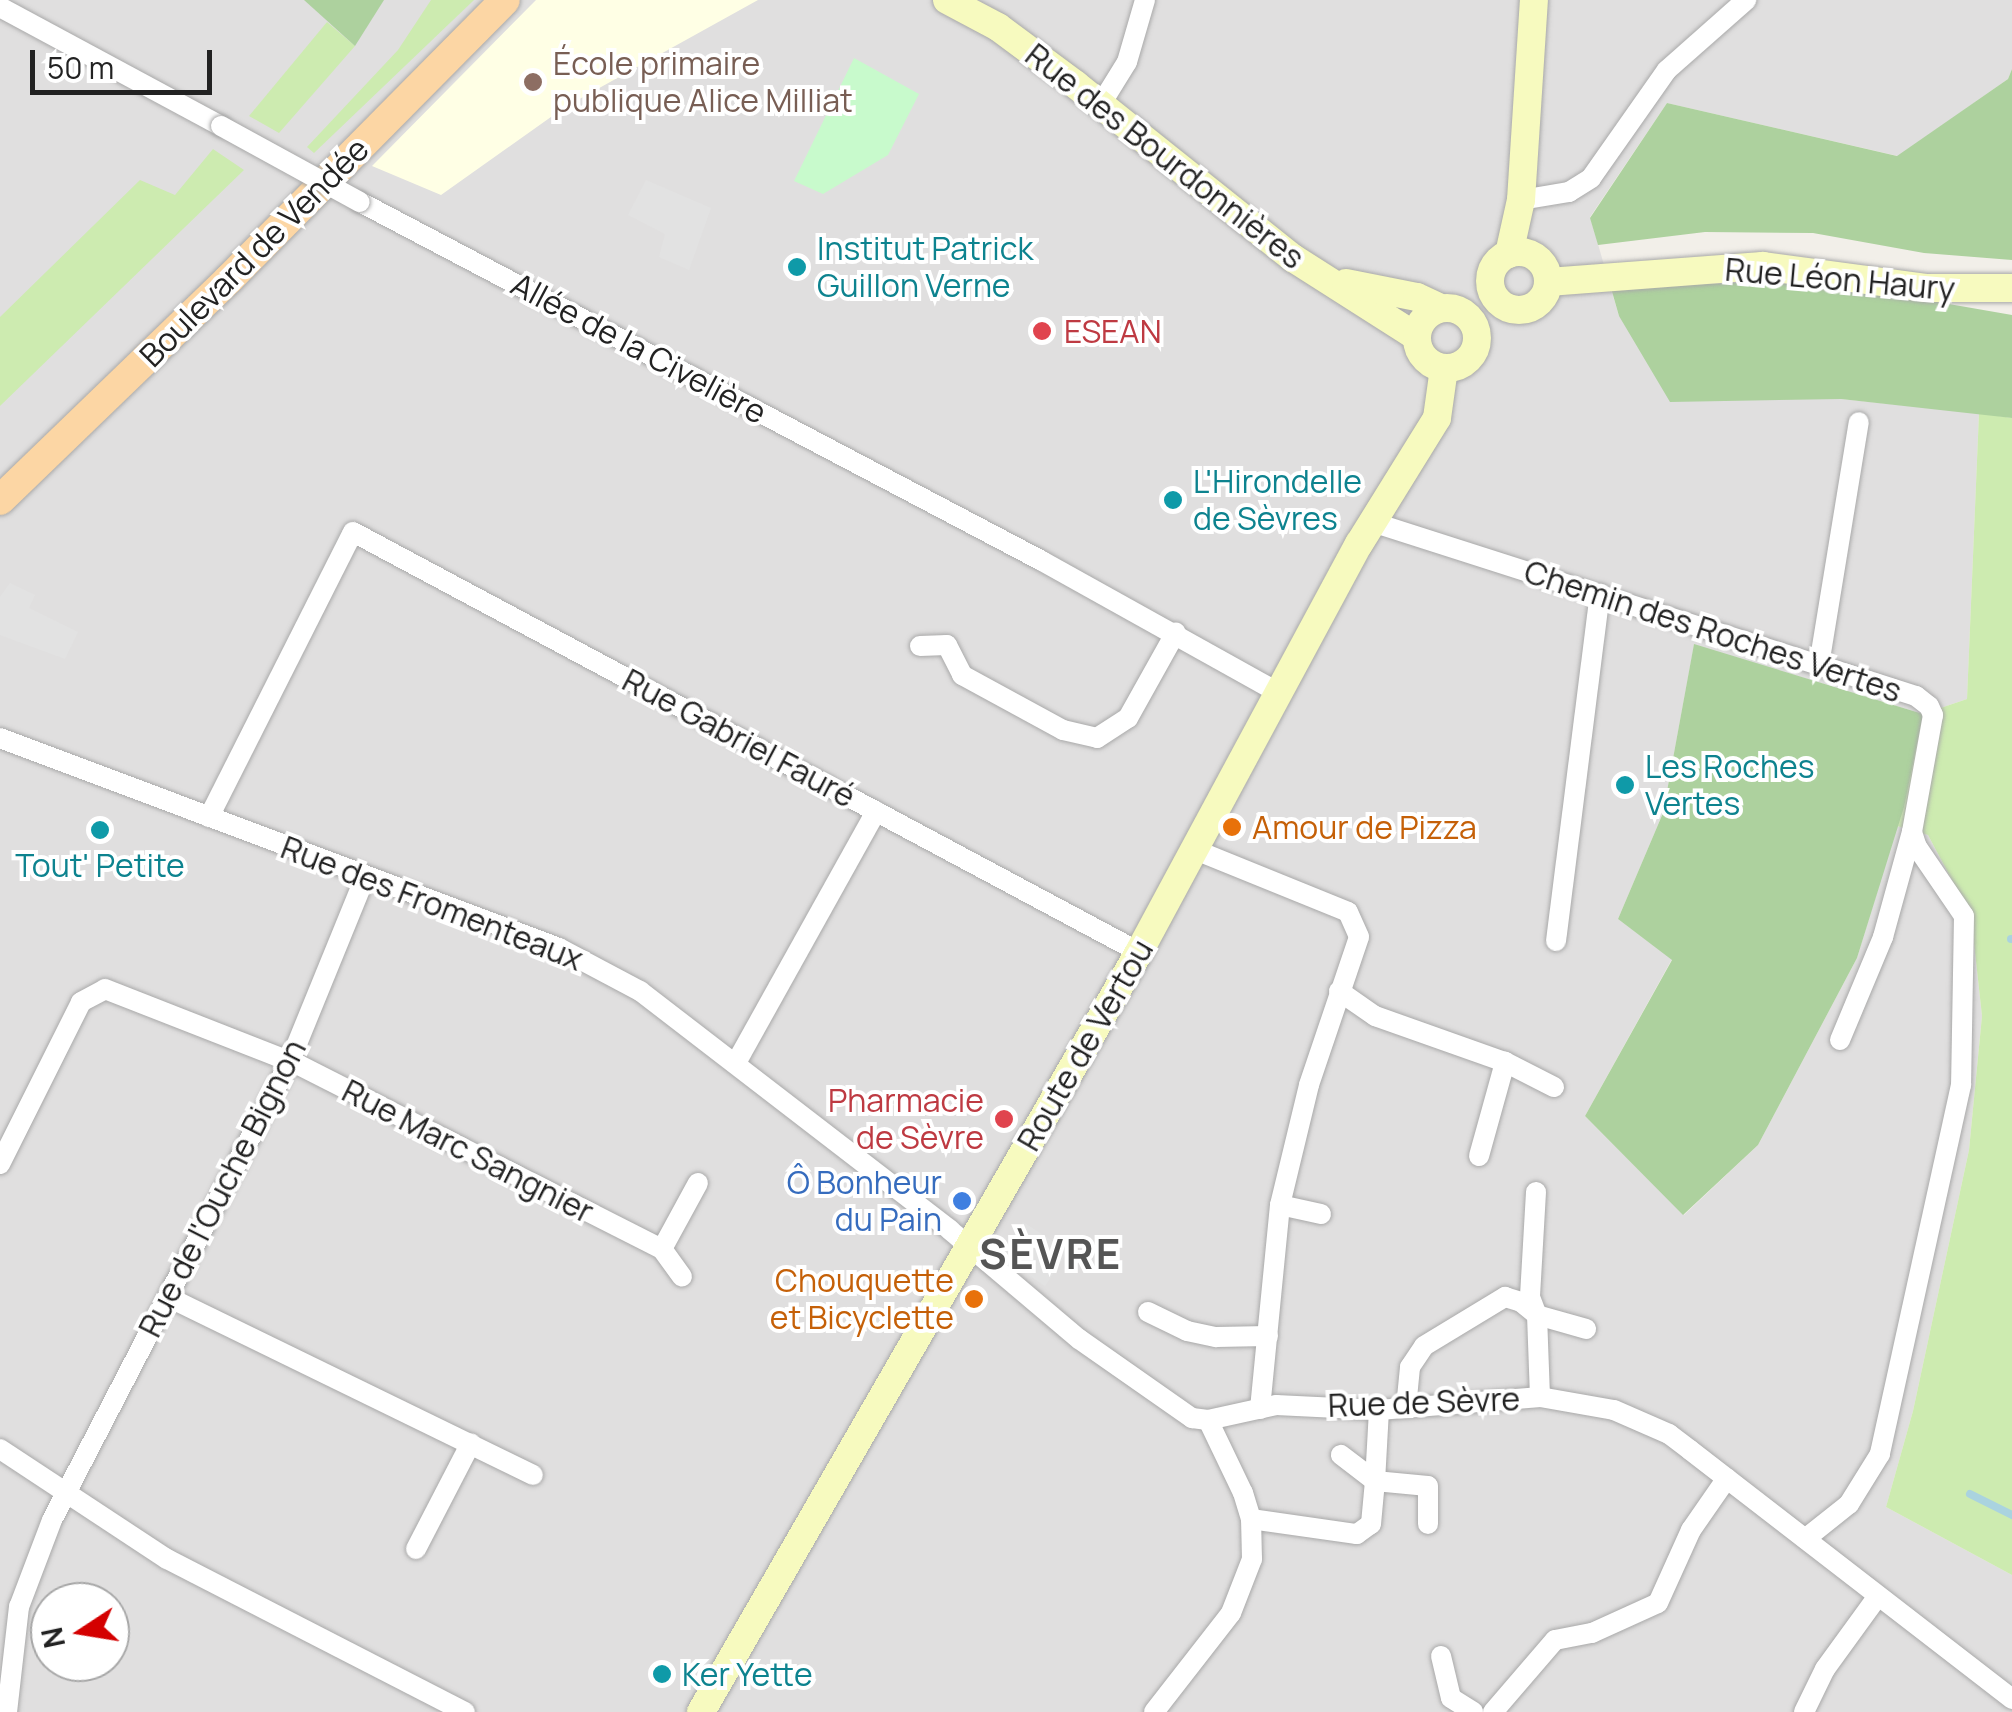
<!DOCTYPE html>
<meta charset="utf-8">
<style>
body{margin:0}
#map{position:relative;width:2012px;height:1712px;overflow:hidden;background:#f2efe9;font-family:Manrope,sans-serif}
div>[style]{position:absolute}
.residential>*{inset:0;background:#e0dfdf}
.education>*{inset:0;background:#ffffe5}
.grass>*{inset:0;background:#cdebb0}
.forest>*{inset:0;background:#add19e}
.park>*{inset:0;background:#c8facc}
.parking>*{inset:0;background:#e2e2e2}
.stream>*{height:8px;margin:-4px;padding:0 4px;transform-origin:4px;border-radius:4px;background:#aad3df}
.roads{filter:drop-shadow(0 0 2px #a9a9a9) drop-shadow(0 0 2px #a9a9a9)}
.street>*{height:20px;margin:-10px;padding:0 10px;transform-origin:10px;border-radius:10px;background:#fff}
.secondary>*{height:28px;margin:-14px;padding:0 14px;transform-origin:14px;border-radius:14px;background:#f7fabf}
.secondary>.ring{margin:-14px;padding:0;box-sizing:content-box;background:none;border:28px solid #f7fabf;border-radius:50%}
.primary>*{height:30px;margin:-15px;padding:0 15px;transform-origin:15px;border-radius:15px;background:#fcd6a4}
.bridges{filter:drop-shadow(0 0 2px #a9a9a9) drop-shadow(0 0 2px #a9a9a9)}
.street-bridge>*{height:20px;margin:-10px;padding:0 10px;transform-origin:10px;border-radius:10px;background:#fff}
.dots>*{width:28px;height:28px;translate:-50% -50%;box-sizing:border-box;border:5px solid #fff;border-radius:50%}
span{translate:-50% -50%;white-space:nowrap;text-align:center;line-height:1.15;-webkit-text-stroke:8px #fff;paint-order:stroke}
.education-label{font-size:32px;color:#785e54}
.left{translate:0 -50%;text-align:left}
.street-label{font-size:32px;color:#222}
.culture-label{font-size:32px;color:#0d838f}
.health-label{font-size:32px;color:#be3a42}
.right{translate:-100% -50%;text-align:right}
.food-label{font-size:32px;color:#c56008}
.shop-label{font-size:32px;color:#366cbe}
.district-label{font-size:42px;color:#555;font-weight:700;letter-spacing:2.5px}
.north{position:absolute;left:30px;top:1582px;width:100px;height:100px;box-sizing:border-box;background:#fff;border:2px solid #a7a7a7;border-radius:50%;rotate:258deg;font-size:28px;font-weight:700;line-height:40px;text-align:center;color:#222}
.north::after{content:'';display:block;margin:auto;width:35px;height:45px;background:#d40000;clip-path:polygon(50% 0,100% 100%,50% 72%,0 100%)}
.scale{position:absolute;left:30px;top:50px;width:182px;height:45px;box-sizing:border-box;border:5px solid #222;border-top:0;padding-left:12px;font-size:30px;line-height:35px;white-space:nowrap;color:#222;-webkit-text-stroke:8px #fff;paint-order:stroke}
</style>
<div id="map">
<div class="residential">
<div style="clip-path:polygon(evenodd,0 0,2012px 0,2012px 69px,2008px 79px,1898px 156px,1667px 103px,1590px 217px,1619px 316px,1841px 399px,1979px 413px,1967px 699px,1923px 714px,1694px 645px,1663px 813px,1618px 919px,1672px 959px,1585px 1116px,1684px 1215px,1758px 1145px,1857px 958px,1897px 826px,1928px 835px,1971px 916px,1982px 1016px,1969px 1150px,1913px 1411px,1886px 1507px,2012px 1575px,2012px 1712px,0 1712px,0 0,50px 1602px,110px 1602px,110px 1662px,50px 1662px,50px 1602px)"></div>
</div>
<div class="education">
<div style="clip-path:polygon(536px 0,758px 0,565px 107px,441px 195px,372px 166px)"></div>
</div>
<div class="grass">
<div style="clip-path:polygon(431px 0,474px 0,314px 153px,307px 147px,398px 50px)"></div>
<div style="clip-path:polygon(327px 22px,355px 46px,279px 133px,249px 116px)"></div>
<div style="clip-path:polygon(213px 149px,244px 170px,0 406px,0 317px,140px 180px,175px 195px)"></div>
<div style="clip-path:polygon(1979px 413px,2012px 418px,2012px 1575px,1886px 1507px,1913px 1411px,1969px 1150px,1982px 1016px,1971px 916px,1928px 835px,1897px 826px,1923px 714px,1967px 699px)"></div>
</div>
<div class="forest">
<div style="clip-path:polygon(304px 0,384px 0,355px 46px)"></div>
<div style="clip-path:polygon(2012px 69px,2012px 260px,1924px 253px,1813px 233px,1705px 232px,1598px 245px,1590px 218px,1667px 103px,1897px 156px,2008px 79px)"></div>
<div style="clip-path:polygon(1753px 282px,1857px 288px,2012px 315px,2012px 418px,1841px 399px,1670px 402px,1619px 316px,1611px 288px)"></div>
<div style="clip-path:polygon(1694px 644px,1923px 714px,1904px 807px,1857px 958px,1758px 1145px,1683px 1215px,1585px 1116px,1672px 960px,1618px 919px,1663px 813px)"></div>
</div>
<div class="park">
<div style="clip-path:polygon(854px 58px,919px 94px,888px 155px,823px 194px,794px 181px)"></div>
</div>
<div class="parking">
<div style="clip-path:polygon(646px 180px,711px 208px,689px 270px,659px 257px,665px 234px,628px 215px)"></div>
<div style="clip-path:polygon(10px 583px,35px 595px,29px 608px,78px 632px,65px 659px,0 635px,0 597px)"></div>
<div style="clip-path:polygon(1023px 1222px,1068px 1251px,1045px 1286px,1001px 1257px)"></div>
</div>
<div class="stream">
<div style="left:2011px;top:939px;width:1px"></div>
<div style="left:1970px;top:1494px;width:47px;rotate:26.6deg"></div>
</div>
<div class="roads">
<div class="street">
<div style="left:0;top:7px;width:251px;rotate:28.3deg"></div>
<div style="left:1101px;top:104px;width:49px;rotate:-58.2deg"></div>
<div style="left:1127px;top:62px;width:65px;rotate:-73.8deg"></div>
<div style="left:1521px;top:200px;width:49px;rotate:-9.5deg"></div>
<div style="left:1569px;top:192px;width:26px;rotate:-32deg"></div>
<div style="left:1591px;top:178px;width:132px;rotate:-54.9deg"></div>
<div style="left:1667px;top:70px;width:106px;rotate:-41.5deg"></div>
<div style="left:360px;top:202px;width:771px;rotate:27.76deg"></div>
<div style="left:1042px;top:561px;width:268px;rotate:29.1deg"></div>
<div style="left:1372px;top:522px;width:571px;rotate:17.74deg"></div>
<div style="left:1916px;top:696px;width:16px;rotate:38deg"></div>
<div style="left:1929px;top:706px;width:10px;rotate:66deg"></div>
<div style="left:1933px;top:715px;width:119px;rotate:100.2deg"></div>
<div style="left:1912px;top:832px;width:16px;rotate:72deg"></div>
<div style="left:1917px;top:847px;width:83px;rotate:55.7deg"></div>
<div style="left:1964px;top:916px;width:169px;rotate:91deg"></div>
<div style="left:1961px;top:1085px;width:378px;rotate:102.4deg"></div>
<div style="left:1880px;top:1454px;width:59px;rotate:121.8deg"></div>
<div style="left:1849px;top:1504px;width:56px;rotate:141.5deg"></div>
<div style="left:920px;top:646px;width:27px;rotate:-2deg"></div>
<div style="left:947px;top:645px;width:34px;rotate:63deg"></div>
<div style="left:962px;top:675px;width:115px;rotate:28.6deg"></div>
<div style="left:1063px;top:730px;width:35px;rotate:13deg"></div>
<div style="left:1097px;top:738px;width:37px;rotate:-33deg"></div>
<div style="left:1128px;top:718px;width:98px;rotate:-60.8deg"></div>
<div style="left:1819px;top:665px;width:246px;rotate:-80.7deg"></div>
<div style="left:0;top:738px;width:597px;rotate:20.59deg"></div>
<div style="left:559px;top:948px;width:92px;rotate:28deg"></div>
<div style="left:640px;top:991px;width:391px;rotate:37.6deg"></div>
<div style="left:950px;top:1230px;width:169px;rotate:40.2deg"></div>
<div style="left:1079px;top:1339px;width:138px;rotate:35deg"></div>
<div style="left:1192px;top:1418px;width:16px;rotate:7deg"></div>
<div style="left:1208px;top:1420px;width:70px;rotate:-12.4deg"></div>
<div style="left:1276px;top:1405px;width:103px;rotate:2.8deg"></div>
<div style="left:1379px;top:1410px;width:162px;rotate:-4.6deg"></div>
<div style="left:1540px;top:1397px;width:75px;rotate:10deg"></div>
<div style="left:1614px;top:1410px;width:60px;rotate:23.6deg"></div>
<div style="left:1669px;top:1434px;width:26px;rotate:37deg"></div>
<div style="left:1690px;top:1450px;width:407px;rotate:37.7deg"></div>
<div style="left:209px;top:817px;width:319px;rotate:-63.2deg"></div>
<div style="left:353px;top:532px;width:891px;rotate:28.12deg"></div>
<div style="left:1193px;top:849px;width:167px;rotate:22.1deg"></div>
<div style="left:1348px;top:912px;width:27px;rotate:66deg"></div>
<div style="left:1359px;top:937px;width:156px;rotate:108.7deg"></div>
<div style="left:1309px;top:1085px;width:123px;rotate:103.6deg"></div>
<div style="left:1280px;top:1205px;width:205px;rotate:95.6deg"></div>
<div style="left:1556px;top:941px;width:350px;rotate:-82.8deg"></div>
<div style="left:1339px;top:991px;width:44px;rotate:34.8deg"></div>
<div style="left:1375px;top:1016px;width:138px;rotate:19.5deg"></div>
<div style="left:1505px;top:1062px;width:55px;rotate:27deg"></div>
<div style="left:1840px;top:1040px;width:112px;rotate:-67.3deg"></div>
<div style="left:1883px;top:937px;width:109px;rotate:-74.6deg"></div>
<div style="left:736px;top:1063px;width:288px;rotate:-60.9deg"></div>
<div style="left:1479px;top:1156px;width:98px;rotate:-74.5deg"></div>
<div style="left:0;top:1164px;width:181px;rotate:-63.4deg"></div>
<div style="left:81px;top:1002px;width:27px;rotate:-28deg"></div>
<div style="left:105px;top:989px;width:208px;rotate:21.4deg"></div>
<div style="left:299px;top:1065px;width:407px;rotate:26.9deg"></div>
<div style="left:662px;top:1249px;width:34px;rotate:54deg"></div>
<div style="left:1536px;top:1192px;width:105px;rotate:93.3deg"></div>
<div style="left:1530px;top:1297px;width:19px;rotate:69deg"></div>
<div style="left:1537px;top:1315px;width:82px;rotate:87.9deg"></div>
<div style="left:1280px;top:1205px;width:42px;rotate:12.4deg"></div>
<div style="left:662px;top:1249px;width:75px;rotate:-61.4deg"></div>
<div style="left:168px;top:1297px;width:406px;rotate:26deg"></div>
<div style="left:1148px;top:1312px;width:43px;rotate:26deg"></div>
<div style="left:1187px;top:1331px;width:30px;rotate:12deg"></div>
<div style="left:1216px;top:1337px;width:52px;rotate:-1.1deg"></div>
<div style="left:1406px;top:1408px;width:41px;rotate:-84.4deg"></div>
<div style="left:1410px;top:1367px;width:25px;rotate:-56deg"></div>
<div style="left:1424px;top:1346px;width:95px;rotate:-31.2deg"></div>
<div style="left:1505px;top:1297px;width:17px;rotate:17deg"></div>
<div style="left:1521px;top:1302px;width:21px;rotate:39deg"></div>
<div style="left:1537px;top:1315px;width:51px;rotate:15.9deg"></div>
<div style="left:1379px;top:1410px;width:71px;rotate:93.2deg"></div>
<div style="left:1375px;top:1481px;width:53px;rotate:5.4deg"></div>
<div style="left:1428px;top:1486px;width:38px;rotate:90deg"></div>
<div style="left:0;top:1449px;width:200px;rotate:33.4deg"></div>
<div style="left:167px;top:1559px;width:335px;rotate:27.2deg"></div>
<div style="left:1251px;top:1519px;width:107px;rotate:8.1deg"></div>
<div style="left:1357px;top:1534px;width:17px;rotate:-36deg"></div>
<div style="left:1371px;top:1524px;width:43px;rotate:-84.7deg"></div>
<div style="left:1375px;top:1481px;width:43px;rotate:-142.6deg"></div>
<div style="left:416px;top:1549px;width:119px;rotate:-62.6deg"></div>
<div style="left:1441px;top:1656px;width:43px;rotate:76.6deg"></div>
<div style="left:1451px;top:1698px;width:26px;rotate:32deg"></div>
<div style="left:7px;top:1712px;width:106px;rotate:-83.5deg"></div>
<div style="left:19px;top:1607px;width:93px;rotate:-69.2deg"></div>
<div style="left:52px;top:1520px;width:517px;rotate:-62.59deg"></div>
<div style="left:290px;top:1061px;width:199px;rotate:-67.8deg"></div>
<div style="left:1154px;top:1712px;width:125px;rotate:-52.1deg"></div>
<div style="left:1231px;top:1613px;width:58px;rotate:-68.7deg"></div>
<div style="left:1252px;top:1559px;width:40px;rotate:-91.4deg"></div>
<div style="left:1251px;top:1519px;width:27px;rotate:-107deg"></div>
<div style="left:1243px;top:1493px;width:81px;rotate:-115.6deg"></div>
<div style="left:1493px;top:1712px;width:95px;rotate:-49.3deg"></div>
<div style="left:1555px;top:1640px;width:38px;rotate:-11deg"></div>
<div style="left:1592px;top:1633px;width:72px;rotate:-24.4deg"></div>
<div style="left:1658px;top:1603px;width:80px;rotate:-65.7deg"></div>
<div style="left:1691px;top:1530px;width:63px;rotate:-55.3deg"></div>
<div style="left:1804px;top:1712px;width:48px;rotate:-64deg"></div>
<div style="left:1825px;top:1669px;width:90px;rotate:-54deg"></div>
</div>
<div class="secondary">
<div style="left:947px;top:0;width:58px;rotate:27.9deg"></div>
<div style="left:998px;top:27px;width:97px;rotate:36.6deg"></div>
<div style="left:1076px;top:85px;width:278px;rotate:38.6deg"></div>
<div style="left:1293px;top:258px;width:147px;rotate:32.5deg"></div>
<div class="ring" style="left:1490px;top:252px;width:30px;height:30px"></div>
<div style="left:1509px;top:254px;width:55px;rotate:-77.5deg"></div>
<div style="left:1521px;top:200px;width:200px;rotate:-86.3deg"></div>
<div style="left:1548px;top:282px;width:215px;rotate:-4.3deg"></div>
<div style="left:1762px;top:266px;width:165px;rotate:7.6deg"></div>
<div style="left:1926px;top:288px;width:86px"></div>
<div style="left:1346px;top:283px;width:72px;rotate:11.2deg"></div>
<div style="left:1417px;top:297px;width:26px;rotate:25deg"></div>
<div class="ring" style="left:1417px;top:308px;width:32px;height:32px"></div>
<div style="left:701px;top:1712px;width:877px;rotate:-60.04deg"></div>
<div style="left:1139px;top:952px;width:464px;rotate:-61.7deg"></div>
<div style="left:1359px;top:544px;width:148px;rotate:-58.2deg"></div>
<div style="left:1437px;top:418px;width:50px;rotate:-82deg"></div>
</div>
<div class="primary">
<div style="left:0;top:500px;width:318px;rotate:-44deg"></div>
<div style="left:229px;top:279px;width:392px;rotate:-45.3deg"></div>
</div>
</div>
<div class="bridges">
<div class="street-bridge">
<div style="left:221px;top:126px;width:158px;rotate:28.7deg"></div>
</div>
</div>
<div class="dots">
<div style="left:533px;top:82px;background:#8d6e63"></div>
<div style="left:797px;top:267px;background:#0f9aa8"></div>
<div style="left:1042px;top:331px;background:#e0444e"></div>
<div style="left:1173px;top:500px;background:#0f9aa8"></div>
<div style="left:1625px;top:785px;background:#0f9aa8"></div>
<div style="left:1232px;top:827px;background:#e8710a"></div>
<div style="left:100px;top:830px;background:#0f9aa8"></div>
<div style="left:1004px;top:1119px;background:#e0444e"></div>
<div style="left:962px;top:1201px;background:#3f7fe0"></div>
<div style="left:974px;top:1299px;background:#e8710a"></div>
<div style="left:662px;top:1674px;background:#0f9aa8"></div>
</div>
<div class="education-label">
<span class="left" style="left:553px;top:82px">École primaire<br>publique Alice Milliat</span>
</div>
<div class="street-label">
<span style="left:1165px;top:156px;rotate:38deg">Rue des Bourdonnières</span>
<span style="left:254px;top:252px;rotate:-45deg">Boulevard de Vendée</span>
<span style="left:1840px;top:279px;rotate:5deg">Rue Léon Haury</span>
<span style="left:639px;top:348px;rotate:28deg">Allée de la Civelière</span>
<span style="left:1713px;top:631px;rotate:18deg">Chemin des Roches Vertes</span>
<span style="left:739px;top:738px;rotate:28deg">Rue Gabriel Fauré</span>
<span style="left:432px;top:903px;rotate:21deg">Rue des Fromenteaux</span>
<span style="left:1085px;top:1045px;rotate:-60deg">Route de Vertou</span>
<span style="left:468px;top:1151px;rotate:27deg">Rue Marc Sangnier</span>
<span style="left:222px;top:1188px;rotate:-63deg">Rue de l'Ouche Bignon</span>
<span style="left:1424px;top:1402px;rotate:-2deg">Rue de Sèvre</span>
</div>
<div class="culture-label">
<span class="left" style="left:817px;top:267px">Institut Patrick<br>Guillon Verne</span>
<span class="left" style="left:1193px;top:500px">L'Hirondelle<br>de Sèvres</span>
<span class="left" style="left:1645px;top:785px">Les Roches<br>Vertes</span>
<span style="left:100px;top:865px">Tout' Petite</span>
<span class="left" style="left:682px;top:1674px">Ker Yette</span>
</div>
<div class="health-label">
<span class="left" style="left:1064px;top:331px">ESEAN</span>
<span class="right" style="left:984px;top:1119px">Pharmacie<br>de Sèvre</span>
</div>
<div class="food-label">
<span class="left" style="left:1252px;top:827px">Amour de Pizza</span>
<span class="right" style="left:954px;top:1299px">Chouquette<br>et Bicyclette</span>
</div>
<div class="shop-label">
<span class="right" style="left:942px;top:1201px">Ô Bonheur<br>du Pain</span>
</div>
<div class="district-label">
<span style="left:1051px;top:1253px">SÈVRE</span>
</div>
<div class="north">N</div>
<div class="scale">50 m</div>
</div>
